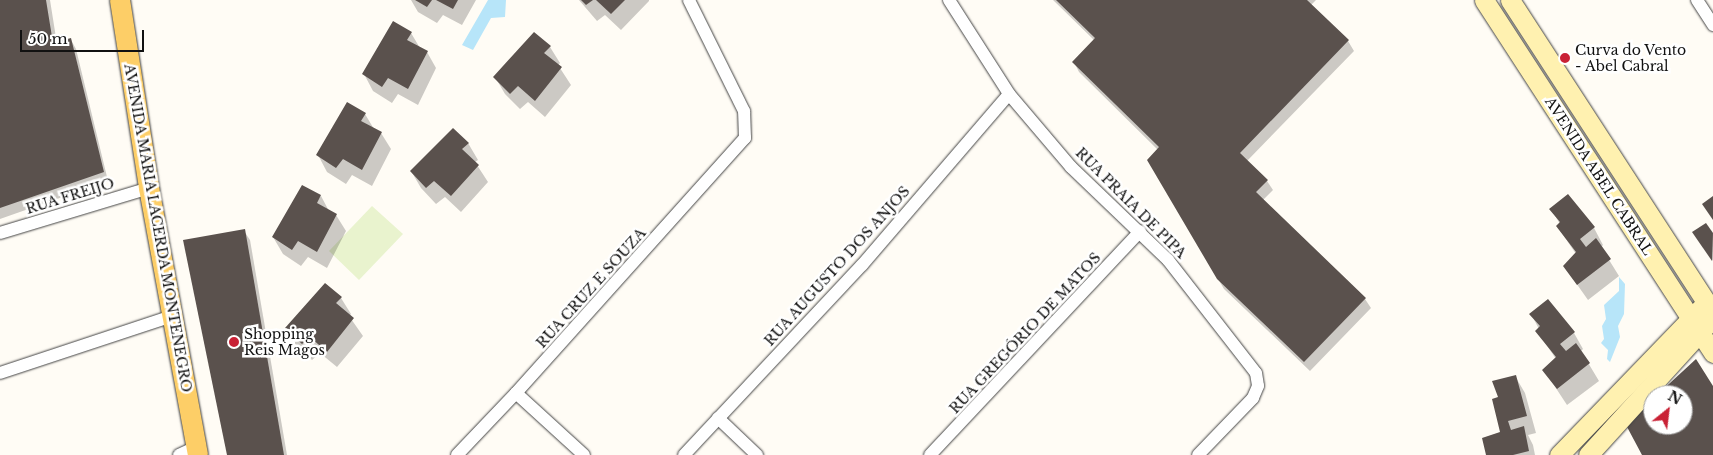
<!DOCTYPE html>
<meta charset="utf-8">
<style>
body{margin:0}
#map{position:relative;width:1713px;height:455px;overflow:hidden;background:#fffcf5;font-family:"Libre Baskerville",serif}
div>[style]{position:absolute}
.pitch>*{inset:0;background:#e9f3ce}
.water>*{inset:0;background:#b7e5f9}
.shadow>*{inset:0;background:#0003}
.building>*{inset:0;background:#5a514d}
.roads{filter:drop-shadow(0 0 1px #444) drop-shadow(0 0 1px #444)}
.street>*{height:12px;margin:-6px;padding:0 6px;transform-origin:6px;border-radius:6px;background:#fff}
.secondary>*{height:19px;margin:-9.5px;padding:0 9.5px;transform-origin:9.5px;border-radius:9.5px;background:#fff1b0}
.primary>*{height:20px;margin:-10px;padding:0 10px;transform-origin:10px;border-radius:10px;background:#fdce67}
.dots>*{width:14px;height:14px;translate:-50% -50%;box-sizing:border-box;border:2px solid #fff;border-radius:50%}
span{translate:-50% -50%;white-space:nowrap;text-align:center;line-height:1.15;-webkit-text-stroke:5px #fff;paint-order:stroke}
.poi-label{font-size:14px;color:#111}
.left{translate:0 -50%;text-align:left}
.street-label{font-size:14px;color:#111}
.north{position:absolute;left:1643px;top:385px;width:50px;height:50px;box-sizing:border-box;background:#fff;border:1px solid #a0a0a0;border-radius:50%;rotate:29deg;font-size:14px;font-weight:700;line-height:20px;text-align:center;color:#111}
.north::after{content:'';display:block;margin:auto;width:18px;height:22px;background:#c92135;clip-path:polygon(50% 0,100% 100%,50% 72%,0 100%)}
.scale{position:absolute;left:20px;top:30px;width:124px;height:22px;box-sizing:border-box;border:2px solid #111;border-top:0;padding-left:6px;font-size:15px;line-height:18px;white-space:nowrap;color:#111;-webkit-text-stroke:4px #fff;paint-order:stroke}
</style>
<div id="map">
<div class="pitch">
<div style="clip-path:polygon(372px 206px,403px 234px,359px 280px,329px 251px)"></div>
</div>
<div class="water">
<div style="clip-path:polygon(488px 0,506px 0,505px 17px,491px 18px,473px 50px,462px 45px)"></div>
<div style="clip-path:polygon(1619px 277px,1625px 284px,1624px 314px,1618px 326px,1620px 337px,1610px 362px,1607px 359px,1608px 350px,1601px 343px,1604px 339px,1602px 326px,1606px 319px,1604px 305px,1619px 291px)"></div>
</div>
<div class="shadow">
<div style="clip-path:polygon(0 0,50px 0,57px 44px,71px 40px,76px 49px,108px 181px,0 219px)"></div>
<div style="clip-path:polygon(411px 0,476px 0,462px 25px,443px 15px,437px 23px,418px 12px)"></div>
<div style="clip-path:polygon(579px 0,649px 0,649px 1px,621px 30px,605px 15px,597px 21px)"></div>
<div style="clip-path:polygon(1053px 0,1316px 0,1311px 5px,1348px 41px,1354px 51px,1247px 161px,1267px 181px,1273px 190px,1263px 200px,1365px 299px,1371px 308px,1310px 371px,1224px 289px,1148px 160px,1158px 150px,1079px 72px,1074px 62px,1095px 41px)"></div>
<div style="clip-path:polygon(411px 33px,420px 48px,427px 52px,436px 68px,418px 105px,398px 94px,392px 103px,373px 91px,364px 74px)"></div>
<div style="clip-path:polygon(550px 47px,560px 63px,558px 65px,571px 85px,545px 117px,528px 102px,520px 109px,505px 94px,495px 77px)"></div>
<div style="clip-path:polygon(365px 114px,374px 129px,381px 133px,391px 149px,372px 186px,352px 175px,346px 184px,327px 172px,318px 155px)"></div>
<div style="clip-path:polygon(468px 143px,478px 160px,475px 162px,488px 182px,461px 212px,445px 197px,436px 204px,421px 188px,411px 171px)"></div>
<div style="clip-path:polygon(321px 196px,329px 211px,336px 215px,346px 231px,327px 268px,308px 257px,301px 266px,283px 254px,273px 237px)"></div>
<div style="clip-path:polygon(1568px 196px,1594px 228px,1603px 245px,1601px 247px,1619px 276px,1588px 300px,1564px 266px,1576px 254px,1557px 226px,1560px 224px,1551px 209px)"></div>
<div style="clip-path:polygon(1706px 225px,1713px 235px,1713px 261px,1696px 237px)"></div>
<div style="clip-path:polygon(244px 231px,250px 240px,287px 455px,228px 455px)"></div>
<div style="clip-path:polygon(326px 284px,341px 298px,351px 314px,349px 316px,363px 336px,337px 367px,320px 353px,312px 360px,296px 345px,286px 328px)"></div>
<div style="clip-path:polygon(1531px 314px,1574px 333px,1583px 349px,1581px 351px,1599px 381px,1567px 405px,1544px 370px,1556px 359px,1537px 331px,1539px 329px)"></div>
<div style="clip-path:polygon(1515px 376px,1525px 393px,1536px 433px,1528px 435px,1533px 445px,1535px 455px,1488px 455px,1501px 432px,1499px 398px)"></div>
</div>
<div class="building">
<div style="clip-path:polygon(0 0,46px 0,53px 43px,71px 38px,104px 172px,0 208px)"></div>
<div style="clip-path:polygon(415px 0,432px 0,427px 7px)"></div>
<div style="clip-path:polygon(436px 0,458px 0,453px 9px)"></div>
<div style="clip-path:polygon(581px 0,593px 0,586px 5px)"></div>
<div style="clip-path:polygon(596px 0,625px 0,611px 14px)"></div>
<div style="clip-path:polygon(1056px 0,1307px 0,1349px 40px,1240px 153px,1268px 180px,1256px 192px,1366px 298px,1304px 362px,1217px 279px,1147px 160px,1159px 147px,1072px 62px,1095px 38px)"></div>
<div style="clip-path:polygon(393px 21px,412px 32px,407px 40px,428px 51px,408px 89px,388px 78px,382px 87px,362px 74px)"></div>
<div style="clip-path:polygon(534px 32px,551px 46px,544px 53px,562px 67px,535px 101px,518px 86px,510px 94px,493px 77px)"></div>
<div style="clip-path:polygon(347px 102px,366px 113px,361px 121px,382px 132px,362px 170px,343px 159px,336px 168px,316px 155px)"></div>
<div style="clip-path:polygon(453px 128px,469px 143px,462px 149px,479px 165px,451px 196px,434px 181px,426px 188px,410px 171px)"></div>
<div style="clip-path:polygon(302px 185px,321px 195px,317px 203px,337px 214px,317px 252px,298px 241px,292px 250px,272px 237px)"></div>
<div style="clip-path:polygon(1568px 194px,1595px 227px,1580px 239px,1586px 247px,1596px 238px,1611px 259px,1577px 285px,1563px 266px,1576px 252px,1556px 226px,1560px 222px,1549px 209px)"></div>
<div style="clip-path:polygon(1713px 196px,1713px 220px,1702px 204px)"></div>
<div style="clip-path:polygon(1706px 223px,1713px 233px,1712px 261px,1692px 232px)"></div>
<div style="clip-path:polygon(245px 229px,284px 455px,227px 455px,183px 240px)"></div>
<div style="clip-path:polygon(325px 283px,342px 297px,336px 303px,354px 318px,327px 352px,310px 337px,302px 344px,285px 328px)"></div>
<div style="clip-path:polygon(1548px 299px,1575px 332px,1560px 344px,1566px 351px,1576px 343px,1590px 363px,1557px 389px,1542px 370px,1556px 357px,1535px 331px,1540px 326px,1529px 314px)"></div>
<div style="clip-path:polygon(1696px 359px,1713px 386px,1713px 455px,1642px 455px,1626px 425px,1653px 399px,1653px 425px,1683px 425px,1683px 395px,1657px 395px)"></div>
<div style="clip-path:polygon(1516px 375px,1527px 416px,1508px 421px,1511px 430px,1524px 426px,1529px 451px,1513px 455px,1486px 455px,1482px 438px,1500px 432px,1492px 399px,1498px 397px,1492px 381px)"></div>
</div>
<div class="roads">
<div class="street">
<div style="left:949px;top:0;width:112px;rotate:57.4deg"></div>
<div style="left:1009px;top:94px;width:96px;rotate:49.7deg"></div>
<div style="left:1071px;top:167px;width:134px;rotate:43.8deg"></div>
<div style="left:1168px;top:260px;width:143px;rotate:52.1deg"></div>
<div style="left:1256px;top:373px;width:13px;rotate:81deg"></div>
<div style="left:1258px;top:386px;width:13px;rotate:113deg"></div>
<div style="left:1253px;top:398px;width:79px;rotate:134deg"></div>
<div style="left:1697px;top:0;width:30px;rotate:57deg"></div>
<div style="left:0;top:233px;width:156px;rotate:-16.8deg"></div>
<div style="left:0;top:373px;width:181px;rotate:-18.3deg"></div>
<div style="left:516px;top:393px;width:92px;rotate:42.4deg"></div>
<div style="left:718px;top:418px;width:54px;rotate:43.5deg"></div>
<div style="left:179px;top:455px;width:19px;rotate:-25deg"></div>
<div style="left:457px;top:455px;width:86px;rotate:-46.4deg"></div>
<div style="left:516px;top:393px;width:343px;rotate:-48.1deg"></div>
<div style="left:745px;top:138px;width:27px;rotate:-92deg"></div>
<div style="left:744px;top:111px;width:124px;rotate:-116.4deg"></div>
<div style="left:684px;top:455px;width:260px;rotate:-46.9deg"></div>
<div style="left:862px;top:265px;width:225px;rotate:-49.3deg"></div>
<div style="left:930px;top:455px;width:307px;rotate:-46.8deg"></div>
</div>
<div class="secondary">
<div style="left:1484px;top:0;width:421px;rotate:57deg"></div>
<div style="left:1510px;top:0;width:372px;rotate:57deg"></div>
<div style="left:1559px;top:455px;width:204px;rotate:-46deg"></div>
<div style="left:1588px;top:455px;width:178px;rotate:-47.7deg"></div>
</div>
<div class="primary">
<div style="left:120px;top:0;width:190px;rotate:81.2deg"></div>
<div style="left:149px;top:188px;width:271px;rotate:79.6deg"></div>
</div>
</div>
<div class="dots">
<div style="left:1565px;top:58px;background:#c92135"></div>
<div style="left:234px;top:342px;background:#c92135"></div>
</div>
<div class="poi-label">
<span class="left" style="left:1575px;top:58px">Curva do Vento<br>- Abel Cabral</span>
<span class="left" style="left:244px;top:342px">Shopping<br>Reis Magos</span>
</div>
<div class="street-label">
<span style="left:1599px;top:176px;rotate:57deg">AVENIDA ABEL CABRAL</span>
<span style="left:70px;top:196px;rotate:-17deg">RUA FREIJO</span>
<span style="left:1131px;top:203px;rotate:45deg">RUA PRAIA DE PIPA</span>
<span style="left:158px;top:228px;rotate:80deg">AVENIDA MARIA LACERDA MONTENEGRO</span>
<span style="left:837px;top:266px;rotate:-48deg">RUA AUGUSTO DOS ANJOS</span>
<span style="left:591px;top:288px;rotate:-48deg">RUA CRUZ E SOUZA</span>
<span style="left:1025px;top:333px;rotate:-47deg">RUA GREGÓRIO DE MATOS</span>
</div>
<div class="north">N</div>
<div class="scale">50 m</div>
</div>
